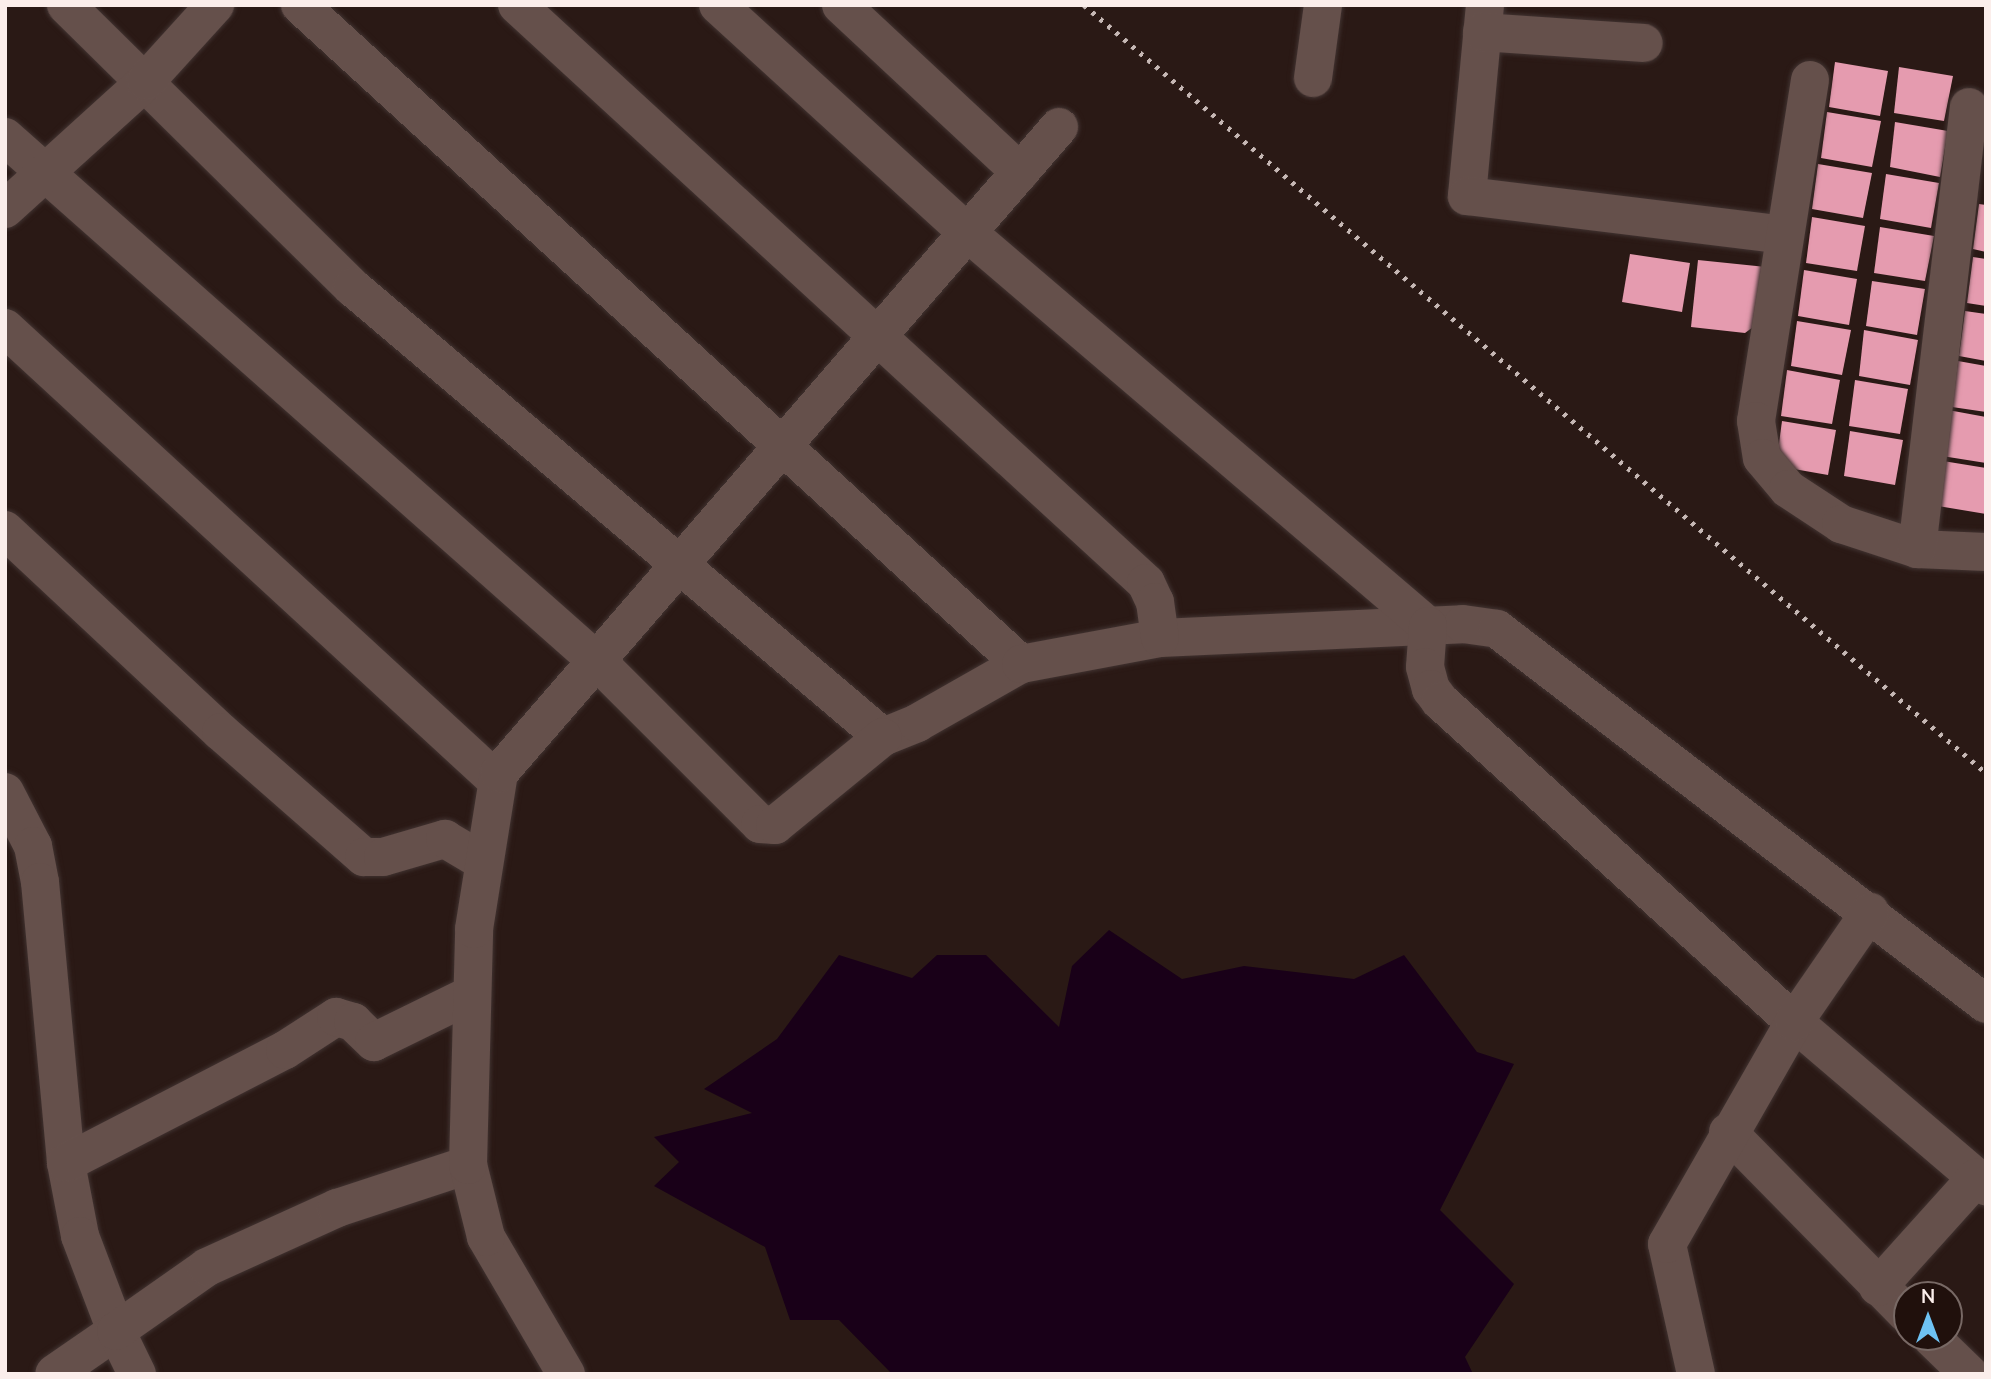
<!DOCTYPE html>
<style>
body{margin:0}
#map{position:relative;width:1991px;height:1379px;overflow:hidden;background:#2a1915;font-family:"Nunito Sans",sans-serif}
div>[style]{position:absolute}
.water>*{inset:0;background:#190018}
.building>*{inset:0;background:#e59baf}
.roads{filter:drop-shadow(0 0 2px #413331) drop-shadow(0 0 2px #413331)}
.minor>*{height:38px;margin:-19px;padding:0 19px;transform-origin:19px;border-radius:19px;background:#65504b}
.rail>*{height:5px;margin-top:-2.5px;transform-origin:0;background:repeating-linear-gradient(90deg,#c6b8b5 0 3.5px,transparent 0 10.5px)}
span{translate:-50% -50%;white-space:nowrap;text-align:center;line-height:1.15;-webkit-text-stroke:7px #20100c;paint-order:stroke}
.frame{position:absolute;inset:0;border:7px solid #fbeeeb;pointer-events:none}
.north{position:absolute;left:1893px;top:1281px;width:70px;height:70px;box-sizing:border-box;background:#20100c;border:2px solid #786965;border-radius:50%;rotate:0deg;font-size:19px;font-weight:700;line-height:28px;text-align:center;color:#fbeeeb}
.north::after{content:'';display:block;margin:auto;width:24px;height:32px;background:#6ec2f3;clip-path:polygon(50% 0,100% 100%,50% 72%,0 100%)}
</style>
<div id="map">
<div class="water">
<div style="clip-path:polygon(1109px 930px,1182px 979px,1244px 966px,1354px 979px,1404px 955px,1477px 1052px,1514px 1064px,1440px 1210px,1514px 1284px,1465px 1357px,1473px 1374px,892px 1374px,839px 1320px,790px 1320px,765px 1247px,654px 1186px,679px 1162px,654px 1137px,752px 1113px,704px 1089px,777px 1039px,839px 955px,912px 978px,937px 955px,986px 955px,1059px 1027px,1072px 966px)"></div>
</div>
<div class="building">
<div style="clip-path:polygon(1835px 62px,1888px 71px,1880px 116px,1829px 107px)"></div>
<div style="clip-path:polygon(1899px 67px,1953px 76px,1944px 121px,1894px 113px)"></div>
<div style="clip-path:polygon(1827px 112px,1881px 121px,1872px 167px,1821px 158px)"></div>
<div style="clip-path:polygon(1895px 122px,1948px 131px,1940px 177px,1890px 167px)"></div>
<div style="clip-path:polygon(1818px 164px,1872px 173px,1863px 218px,1812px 209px)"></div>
<div style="clip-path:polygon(1886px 174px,1939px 183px,1931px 228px,1880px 219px)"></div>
<div style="clip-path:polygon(1979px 204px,1986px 205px,1986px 252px,1973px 249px)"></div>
<div style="clip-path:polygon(1812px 217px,1865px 226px,1857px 271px,1806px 263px)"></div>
<div style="clip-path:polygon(1880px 227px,1934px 236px,1925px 281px,1874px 273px)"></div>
<div style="clip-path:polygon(1630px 254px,1690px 263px,1682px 312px,1622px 302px)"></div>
<div style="clip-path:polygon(1973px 257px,1986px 259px,1986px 306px,1967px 303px)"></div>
<div style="clip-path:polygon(1698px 260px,1766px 267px,1760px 322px,1745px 333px,1691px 327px)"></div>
<div style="clip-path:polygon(1804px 270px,1857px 279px,1849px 325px,1798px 316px)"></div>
<div style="clip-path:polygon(1872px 281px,1925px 289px,1917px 335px,1866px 326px)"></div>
<div style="clip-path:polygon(1965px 311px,1986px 314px,1986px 361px,1959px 356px)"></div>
<div style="clip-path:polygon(1797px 321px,1851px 330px,1842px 375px,1791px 366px)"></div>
<div style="clip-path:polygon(1864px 330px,1918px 340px,1910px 385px,1859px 376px)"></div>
<div style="clip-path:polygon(1958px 361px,1986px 366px,1986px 412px,1952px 407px)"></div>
<div style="clip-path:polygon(1787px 370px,1840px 380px,1832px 424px,1781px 416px)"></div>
<div style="clip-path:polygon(1855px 380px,1908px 389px,1900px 434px,1849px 426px)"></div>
<div style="clip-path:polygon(1948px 410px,1986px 417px,1986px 463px,1942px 456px)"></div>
<div style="clip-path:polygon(1782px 421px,1836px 430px,1828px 475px,1776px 466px)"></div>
<div style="clip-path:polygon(1850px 431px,1903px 440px,1895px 485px,1844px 476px)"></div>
<div style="clip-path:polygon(1943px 461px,1986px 468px,1986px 514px,1938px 506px)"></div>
</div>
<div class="roads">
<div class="minor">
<div style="left:66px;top:5px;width:402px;rotate:44.6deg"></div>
<div style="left:352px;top:287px;width:696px;rotate:40.28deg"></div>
<div style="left:883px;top:737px;width:37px;rotate:-22deg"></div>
<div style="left:917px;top:723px;width:120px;rotate:-29.6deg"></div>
<div style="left:300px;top:5px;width:977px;rotate:42.43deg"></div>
<div style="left:1021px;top:664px;width:141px;rotate:-10.6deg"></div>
<div style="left:1160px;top:638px;width:303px;rotate:-2.6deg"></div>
<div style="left:1463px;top:624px;width:34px;rotate:8deg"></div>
<div style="left:1497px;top:629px;width:616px;rotate:37.48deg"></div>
<div style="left:517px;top:5px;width:854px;rotate:42.58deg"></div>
<div style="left:1146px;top:583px;width:21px;rotate:65deg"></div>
<div style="left:1155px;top:602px;width:36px;rotate:82deg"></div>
<div style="left:718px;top:5px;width:338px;rotate:42.4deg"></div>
<div style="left:968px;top:233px;width:605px;rotate:40.51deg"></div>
<div style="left:1428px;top:626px;width:41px;rotate:94.2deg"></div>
<div style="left:1425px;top:667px;width:23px;rotate:75deg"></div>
<div style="left:1431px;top:689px;width:15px;rotate:53deg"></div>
<div style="left:1440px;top:701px;width:478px;rotate:42.2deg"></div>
<div style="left:1794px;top:1022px;width:253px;rotate:40.5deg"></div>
<div style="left:841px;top:5px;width:245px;rotate:43deg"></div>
<div style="left:1485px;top:5px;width:192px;rotate:95.4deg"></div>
<div style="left:1467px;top:196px;width:319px;rotate:7deg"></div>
<div style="left:1482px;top:32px;width:162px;rotate:3.9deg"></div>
<div style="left:1313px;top:78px;width:74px;rotate:-82.2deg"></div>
<div style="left:1810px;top:80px;width:345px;rotate:99deg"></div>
<div style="left:1756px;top:421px;width:37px;rotate:81deg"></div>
<div style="left:1762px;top:458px;width:40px;rotate:50deg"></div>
<div style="left:1788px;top:489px;width:64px;rotate:33.4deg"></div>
<div style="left:1841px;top:524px;width:80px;rotate:18.2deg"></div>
<div style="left:1917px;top:549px;width:69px;rotate:2.5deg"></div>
<div style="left:5px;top:137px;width:792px;rotate:41.52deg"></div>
<div style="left:598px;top:662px;width:229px;rotate:45deg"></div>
<div style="left:760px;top:824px;width:15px;rotate:4deg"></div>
<div style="left:775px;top:825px;width:139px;rotate:-39.2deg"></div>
<div style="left:5px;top:209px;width:190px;rotate:-42.2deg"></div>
<div style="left:146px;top:81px;width:103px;rotate:-47.8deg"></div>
<div style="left:5px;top:328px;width:667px;rotate:42.63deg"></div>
<div style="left:5px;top:530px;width:296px;rotate:43.1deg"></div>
<div style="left:221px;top:732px;width:190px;rotate:41.2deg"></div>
<div style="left:364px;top:857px;width:19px"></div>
<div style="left:383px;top:857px;width:65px;rotate:-16.2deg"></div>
<div style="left:445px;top:839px;width:45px;rotate:30.5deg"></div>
<div style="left:1917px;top:549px;width:445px;rotate:-83.3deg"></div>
<div style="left:5px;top:792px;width:61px;rotate:62.6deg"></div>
<div style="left:33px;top:846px;width:37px;rotate:79deg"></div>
<div style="left:40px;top:882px;width:282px;rotate:84.7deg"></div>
<div style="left:66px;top:1163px;width:74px;rotate:79.1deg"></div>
<div style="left:80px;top:1236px;width:102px;rotate:69.2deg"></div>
<div style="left:116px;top:1331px;width:75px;rotate:145.3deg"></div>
<div style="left:1728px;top:1132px;width:255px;rotate:45.5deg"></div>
<div style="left:66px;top:1163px;width:246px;rotate:-27.3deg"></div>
<div style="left:285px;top:1050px;width:61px;rotate:-32.9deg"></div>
<div style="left:336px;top:1017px;width:18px;rotate:16deg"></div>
<div style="left:353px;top:1022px;width:29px;rotate:44deg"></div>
<div style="left:374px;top:1042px;width:109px;rotate:-26.1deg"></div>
<div style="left:1878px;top:1287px;width:147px;rotate:-48deg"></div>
<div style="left:1931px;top:1337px;width:53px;rotate:44.2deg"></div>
<div style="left:137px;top:1374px;width:48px;rotate:-116deg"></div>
<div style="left:116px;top:1331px;width:111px;rotate:-35.1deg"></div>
<div style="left:207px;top:1267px;width:143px;rotate:-24.4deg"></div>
<div style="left:337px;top:1208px;width:138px;rotate:-18.2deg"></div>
<div style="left:566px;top:1374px;width:159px;rotate:-120.3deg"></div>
<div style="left:486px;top:1237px;width:74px;rotate:-104deg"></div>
<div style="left:468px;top:1165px;width:236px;rotate:-88.5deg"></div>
<div style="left:474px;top:929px;width:158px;rotate:-80.9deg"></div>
<div style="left:499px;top:773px;width:855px;rotate:-49.08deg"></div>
<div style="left:1696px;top:1374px;width:133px;rotate:-102.6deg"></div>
<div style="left:1667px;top:1244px;width:256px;rotate:-60.2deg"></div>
<div style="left:1794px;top:1022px;width:134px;rotate:-55.4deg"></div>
</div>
</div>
<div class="rail">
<div style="left:1084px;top:5px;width:1185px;rotate:40.41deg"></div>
</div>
<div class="frame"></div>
<div class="north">N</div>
</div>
